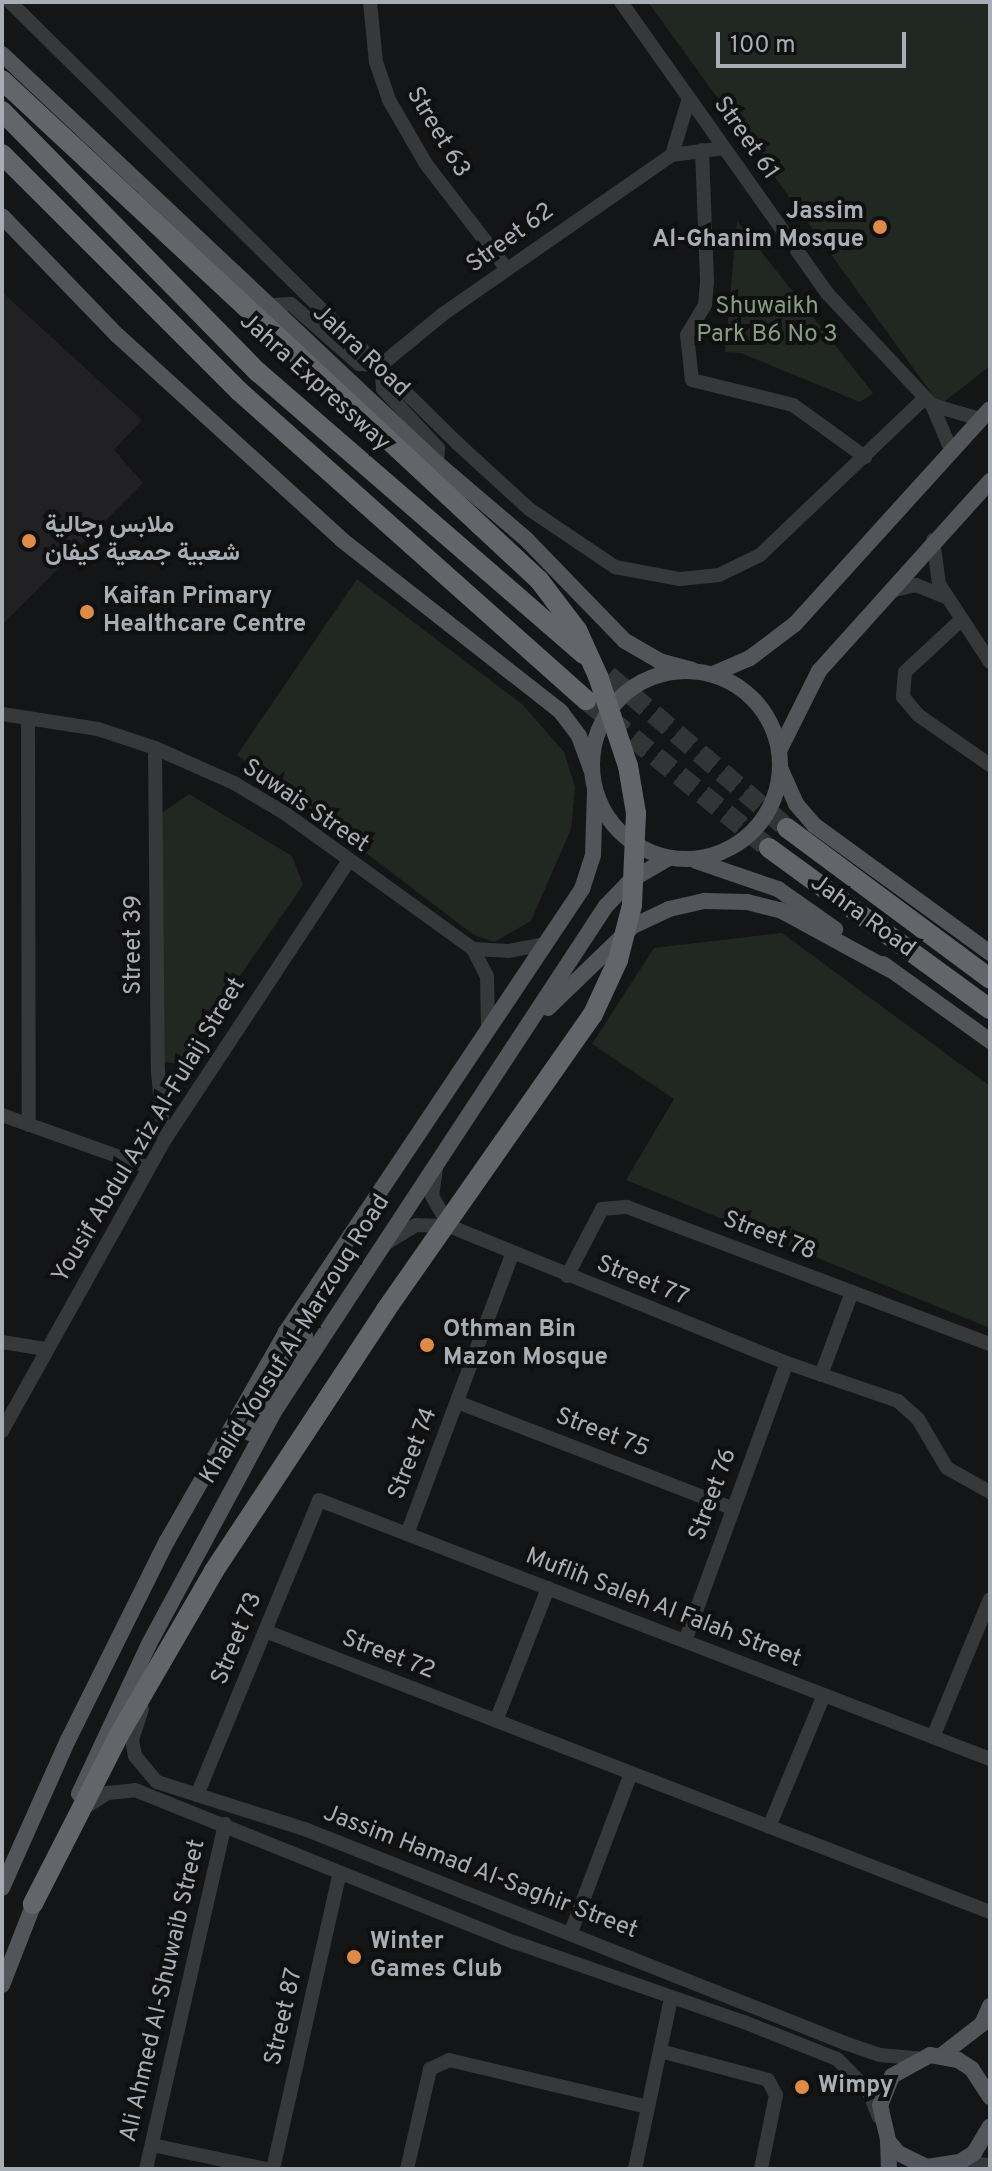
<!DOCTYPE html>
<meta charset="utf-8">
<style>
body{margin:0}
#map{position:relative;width:992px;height:2171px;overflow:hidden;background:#141516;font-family:Overpass,Vazirmatn,sans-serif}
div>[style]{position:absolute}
.built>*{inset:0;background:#212123}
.green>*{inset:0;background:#212821}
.highway-tunnel>*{height:20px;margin-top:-10px;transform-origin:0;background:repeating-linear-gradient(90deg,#323436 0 20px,transparent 0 30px)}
.minor>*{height:14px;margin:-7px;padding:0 7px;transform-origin:7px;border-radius:7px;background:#36383a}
.major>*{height:16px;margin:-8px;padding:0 8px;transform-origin:8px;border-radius:8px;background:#525559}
.major>.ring{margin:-8px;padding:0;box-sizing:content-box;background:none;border:16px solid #525559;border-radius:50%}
.highway>*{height:20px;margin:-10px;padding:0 10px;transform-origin:10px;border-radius:10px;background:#62666b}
.dots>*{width:22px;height:22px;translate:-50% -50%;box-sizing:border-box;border:4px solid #101011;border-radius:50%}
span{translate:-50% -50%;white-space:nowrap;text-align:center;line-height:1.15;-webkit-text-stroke:8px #101011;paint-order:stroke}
.street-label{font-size:24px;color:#a8aeb5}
.poi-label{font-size:24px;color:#a8aeb5;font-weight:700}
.right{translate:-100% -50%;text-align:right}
.left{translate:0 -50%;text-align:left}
.park-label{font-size:24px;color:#859d81}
.frame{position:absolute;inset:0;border:4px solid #a8aeb5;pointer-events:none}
.scale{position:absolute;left:716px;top:32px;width:190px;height:36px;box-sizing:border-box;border:4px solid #a8aeb5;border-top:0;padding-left:10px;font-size:24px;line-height:28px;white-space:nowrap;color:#a8aeb5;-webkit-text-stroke:6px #101011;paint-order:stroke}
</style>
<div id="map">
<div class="built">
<div style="clip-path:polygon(2px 292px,142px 420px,114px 450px,143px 483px,2px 625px)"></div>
</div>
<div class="green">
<div style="clip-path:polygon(648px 2px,990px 2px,990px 366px,940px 405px)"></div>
<div style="clip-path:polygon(737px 221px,873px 393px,860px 402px,741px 353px,725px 352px)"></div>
<div style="clip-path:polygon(357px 579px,523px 705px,564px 752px,575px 787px,571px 829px,531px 921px,494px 942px,474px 935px,237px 755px)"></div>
<div style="clip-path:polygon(189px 794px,292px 856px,303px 885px,179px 1064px,164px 1062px,159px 815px)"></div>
<div style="clip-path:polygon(782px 933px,990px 1086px,990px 1328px,626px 1180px,674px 1099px,592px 1044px,654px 948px)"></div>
</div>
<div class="highway-tunnel">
<div style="left:608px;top:675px;width:235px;rotate:40.5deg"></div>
<div style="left:586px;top:700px;width:235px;rotate:39deg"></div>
</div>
<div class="minor">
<div style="left:10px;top:2px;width:628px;rotate:44.61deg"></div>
<div style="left:457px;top:443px;width:98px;rotate:42.5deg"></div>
<div style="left:529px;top:509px;width:104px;rotate:34deg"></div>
<div style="left:615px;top:567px;width:66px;rotate:10.5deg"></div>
<div style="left:680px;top:579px;width:39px;rotate:-6deg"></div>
<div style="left:719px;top:575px;width:46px;rotate:-26deg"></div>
<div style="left:760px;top:555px;width:228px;rotate:-43.6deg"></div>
<div style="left:370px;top:2px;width:60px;rotate:84.3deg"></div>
<div style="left:376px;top:62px;width:40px;rotate:71.1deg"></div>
<div style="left:389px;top:100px;width:74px;rotate:60deg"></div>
<div style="left:426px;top:164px;width:133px;rotate:52.4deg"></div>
<div style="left:621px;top:2px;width:357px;rotate:54.7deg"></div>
<div style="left:827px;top:293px;width:154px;rotate:46.8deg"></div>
<div style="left:932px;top:405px;width:49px;rotate:67.1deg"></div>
<div style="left:702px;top:150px;width:132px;rotate:87.8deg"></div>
<div style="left:707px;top:282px;width:23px;rotate:95deg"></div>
<div style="left:705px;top:305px;width:35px;rotate:121deg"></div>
<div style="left:687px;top:335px;width:45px;rotate:83.7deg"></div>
<div style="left:692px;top:380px;width:104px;rotate:13.9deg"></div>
<div style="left:793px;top:405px;width:89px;rotate:35.8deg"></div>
<div style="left:672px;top:155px;width:59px;rotate:-73.4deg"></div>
<div style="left:272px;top:305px;width:19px;rotate:-3deg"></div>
<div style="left:291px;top:304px;width:91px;rotate:41.4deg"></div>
<div style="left:359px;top:364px;width:22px;rotate:3deg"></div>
<div style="left:381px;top:365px;width:80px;rotate:-39.4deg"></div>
<div style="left:443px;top:314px;width:279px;rotate:-34.8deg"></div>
<div style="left:672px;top:155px;width:52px;rotate:-7.7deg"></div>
<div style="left:381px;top:365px;width:24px;rotate:85deg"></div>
<div style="left:383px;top:389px;width:81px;rotate:47deg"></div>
<div style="left:438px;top:448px;width:15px;rotate:94deg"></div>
<div style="left:932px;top:405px;width:50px;rotate:16.3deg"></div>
<div style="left:933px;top:540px;width:44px;rotate:82.2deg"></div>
<div style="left:939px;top:584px;width:93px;rotate:56.8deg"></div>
<div style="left:890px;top:591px;width:27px;rotate:-13deg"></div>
<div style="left:916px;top:585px;width:32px;rotate:22deg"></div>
<div style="left:961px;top:620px;width:76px;rotate:137.1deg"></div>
<div style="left:905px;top:672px;width:25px;rotate:95deg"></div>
<div style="left:903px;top:697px;width:23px;rotate:50deg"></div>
<div style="left:918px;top:715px;width:88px;rotate:34.8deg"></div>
<div style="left:2px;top:714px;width:97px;rotate:8.9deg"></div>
<div style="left:98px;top:729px;width:60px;rotate:18.4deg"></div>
<div style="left:155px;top:748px;width:86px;rotate:23.9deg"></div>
<div style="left:234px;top:783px;width:61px;rotate:30.8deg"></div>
<div style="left:286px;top:814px;width:231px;rotate:35.8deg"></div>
<div style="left:473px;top:949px;width:30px;rotate:63deg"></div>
<div style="left:487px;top:976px;width:50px;rotate:88.9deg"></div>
<div style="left:28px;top:718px;width:407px;rotate:89.9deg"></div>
<div style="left:155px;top:748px;width:323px;rotate:89.5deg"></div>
<div style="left:158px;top:1071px;width:70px;rotate:85.1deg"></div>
<div style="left:473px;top:949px;width:36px;rotate:3deg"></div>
<div style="left:509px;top:951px;width:36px;rotate:-11deg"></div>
<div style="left:2px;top:1115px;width:155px;rotate:19.6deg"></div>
<div style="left:436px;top:1168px;width:28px;rotate:98deg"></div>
<div style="left:432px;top:1196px;width:34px;rotate:60deg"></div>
<div style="left:388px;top:1242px;width:33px;rotate:-31deg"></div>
<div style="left:416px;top:1225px;width:33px;rotate:2deg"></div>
<div style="left:449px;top:1226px;width:365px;rotate:22.1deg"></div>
<div style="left:787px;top:1363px;width:117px;rotate:18.9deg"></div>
<div style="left:898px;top:1401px;width:27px;rotate:42deg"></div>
<div style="left:918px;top:1419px;width:57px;rotate:59.4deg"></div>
<div style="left:947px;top:1468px;width:49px;rotate:29.2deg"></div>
<div style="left:567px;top:1276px;width:76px;rotate:-62.4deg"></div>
<div style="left:602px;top:1209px;width:25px;rotate:-5deg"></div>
<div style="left:627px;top:1207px;width:388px;rotate:20.7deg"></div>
<div style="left:2px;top:1342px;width:44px;rotate:9.2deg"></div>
<div style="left:821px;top:1375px;width:89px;rotate:-69.5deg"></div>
<div style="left:457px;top:1402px;width:295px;rotate:21.1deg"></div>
<div style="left:2px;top:1431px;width:332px;rotate:-60.8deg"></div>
<div style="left:164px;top:1141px;width:334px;rotate:-56.6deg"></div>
<div style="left:407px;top:1534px;width:299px;rotate:-69.4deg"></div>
<div style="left:265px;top:1631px;width:778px;rotate:21.19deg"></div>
<div style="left:685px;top:1641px;width:296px;rotate:-69.9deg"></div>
<div style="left:142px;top:1709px;width:32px;rotate:108deg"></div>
<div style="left:132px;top:1739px;width:17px;rotate:80deg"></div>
<div style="left:135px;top:1756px;width:34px;rotate:50deg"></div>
<div style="left:157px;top:1782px;width:157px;rotate:17.7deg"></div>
<div style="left:307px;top:1830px;width:579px;rotate:21.6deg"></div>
<div style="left:845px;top:2043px;width:37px;rotate:19deg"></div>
<div style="left:880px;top:2055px;width:38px;rotate:5deg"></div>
<div style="left:496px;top:1721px;width:143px;rotate:-68.6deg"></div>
<div style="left:933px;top:1737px;width:149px;rotate:-67.6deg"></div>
<div style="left:197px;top:1795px;width:319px;rotate:-67.5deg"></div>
<div style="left:319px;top:1500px;width:719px;rotate:21.11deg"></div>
<div style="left:83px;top:1809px;width:30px;rotate:-33deg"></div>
<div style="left:108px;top:1793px;width:27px;rotate:-6deg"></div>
<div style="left:135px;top:1790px;width:408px;rotate:21.9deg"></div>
<div style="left:514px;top:1942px;width:244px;rotate:19.2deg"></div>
<div style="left:744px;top:2022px;width:100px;rotate:21.7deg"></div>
<div style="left:837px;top:2059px;width:44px;rotate:45deg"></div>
<div style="left:868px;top:2090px;width:29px;rotate:68deg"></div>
<div style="left:769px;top:1827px;width:143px;rotate:-67.4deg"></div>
<div style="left:571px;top:1932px;width:170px;rotate:-69.3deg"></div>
<div style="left:660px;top:2051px;width:112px;rotate:15deg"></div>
<div style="left:768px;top:2080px;width:17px;rotate:62deg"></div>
<div style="left:776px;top:2095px;width:76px;rotate:101.5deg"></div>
<div style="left:152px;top:2145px;width:116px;rotate:11.9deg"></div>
<div style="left:960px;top:2162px;width:30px;rotate:6deg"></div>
<div style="left:146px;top:2169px;width:354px;rotate:-77.1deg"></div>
<div style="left:273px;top:2169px;width:301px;rotate:-77.3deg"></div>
<div style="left:407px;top:2169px;width:103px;rotate:-77deg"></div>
<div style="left:430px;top:2069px;width:21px;rotate:-25deg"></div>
<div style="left:449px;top:2060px;width:204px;rotate:13.3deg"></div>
<div style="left:635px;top:2169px;width:175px;rotate:-78.1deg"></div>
</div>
<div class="major">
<div style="left:2px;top:54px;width:597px;rotate:43.24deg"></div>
<div style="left:437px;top:463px;width:118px;rotate:40.5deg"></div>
<div style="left:527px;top:540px;width:141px;rotate:45.9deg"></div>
<div style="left:625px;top:641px;width:39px;rotate:30deg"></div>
<div style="left:659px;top:661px;width:34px;rotate:15deg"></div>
<div style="left:2px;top:216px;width:165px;rotate:46deg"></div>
<div style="left:117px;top:335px;width:304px;rotate:42.3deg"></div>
<div style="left:342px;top:540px;width:278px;rotate:38.1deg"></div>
<div style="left:561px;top:712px;width:30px;rotate:53deg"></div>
<div style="left:579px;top:736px;width:35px;rotate:70deg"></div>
<div class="ring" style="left:592px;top:671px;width:172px;height:172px"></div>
<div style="left:713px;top:674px;width:40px;rotate:-23.4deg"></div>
<div style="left:750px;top:658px;width:56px;rotate:-37.1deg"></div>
<div style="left:795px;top:624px;width:290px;rotate:-47.8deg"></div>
<div style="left:779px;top:751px;width:89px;rotate:-63.4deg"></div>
<div style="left:819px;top:671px;width:256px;rotate:-48deg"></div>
<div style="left:781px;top:770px;width:37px;rotate:66deg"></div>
<div style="left:796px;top:804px;width:28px;rotate:49deg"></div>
<div style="left:814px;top:825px;width:218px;rotate:36deg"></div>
<div style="left:696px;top:861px;width:87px;rotate:18.9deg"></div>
<div style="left:778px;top:889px;width:70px;rotate:35.1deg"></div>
<div style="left:883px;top:964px;width:132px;rotate:35.7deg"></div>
<div style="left:548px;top:1008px;width:118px;rotate:-44deg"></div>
<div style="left:633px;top:926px;width:40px;rotate:-25deg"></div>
<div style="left:669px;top:909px;width:37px;rotate:-13deg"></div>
<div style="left:705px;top:901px;width:42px;rotate:1.4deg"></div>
<div style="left:747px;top:902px;width:34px;rotate:14deg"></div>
<div style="left:780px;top:910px;width:125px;rotate:28.6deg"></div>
<div style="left:250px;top:1433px;width:111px;rotate:-60.2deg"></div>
<div style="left:305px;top:1337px;width:10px;rotate:-119deg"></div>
<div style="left:300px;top:1328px;width:15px;rotate:164deg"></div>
<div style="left:79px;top:1794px;width:166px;rotate:-65deg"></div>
<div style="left:149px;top:1644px;width:266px;rotate:-61.7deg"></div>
<div style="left:275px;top:1410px;width:603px;rotate:-56.71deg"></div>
<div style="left:606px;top:906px;width:36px;rotate:-46deg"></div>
<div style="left:631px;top:880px;width:44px;rotate:-30.1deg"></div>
<div style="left:2px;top:1888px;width:162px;rotate:-66deg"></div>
<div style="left:68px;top:1740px;width:222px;rotate:-63.6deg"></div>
<div style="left:167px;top:1541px;width:241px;rotate:-60.3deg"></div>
<div style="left:286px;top:1332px;width:533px;rotate:-56.25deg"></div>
<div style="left:582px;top:889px;width:36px;rotate:-72deg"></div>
<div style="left:593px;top:855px;width:64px;rotate:-88.2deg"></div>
<div style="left:2px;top:1985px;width:99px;rotate:-68.6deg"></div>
<div style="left:942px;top:2055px;width:51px;rotate:-37.8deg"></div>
<div style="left:982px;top:2024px;width:20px;rotate:-66deg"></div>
<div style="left:990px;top:2097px;width:33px;rotate:-123deg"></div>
<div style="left:972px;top:2069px;width:17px;rotate:-147deg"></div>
<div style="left:958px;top:2060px;width:28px;rotate:-170deg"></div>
<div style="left:930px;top:2055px;width:43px;rotate:151.1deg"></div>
<div style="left:892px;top:2076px;width:31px;rotate:112deg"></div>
<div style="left:880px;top:2105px;width:37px;rotate:77deg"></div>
<div style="left:888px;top:2141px;width:16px;rotate:50deg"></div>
<div style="left:898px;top:2153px;width:32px;rotate:26deg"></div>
<div style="left:927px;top:2167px;width:33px;rotate:-9deg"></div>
<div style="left:960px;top:2162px;width:17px;rotate:-33deg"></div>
<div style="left:974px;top:2153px;width:31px;rotate:-59deg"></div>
<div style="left:888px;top:2141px;width:28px;rotate:88deg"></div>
</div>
<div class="highway">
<div style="left:2px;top:80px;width:734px;rotate:42.96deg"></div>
<div style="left:539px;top:580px;width:63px;rotate:52.8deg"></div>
<div style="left:577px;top:630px;width:51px;rotate:65.5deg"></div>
<div style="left:598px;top:676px;width:95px;rotate:71.6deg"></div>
<div style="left:628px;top:766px;width:48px;rotate:80.3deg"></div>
<div style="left:636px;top:813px;width:92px;rotate:92.5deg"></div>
<div style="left:632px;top:905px;width:57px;rotate:104.3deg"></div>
<div style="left:618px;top:960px;width:60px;rotate:114.8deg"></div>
<div style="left:593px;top:1014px;width:361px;rotate:125deg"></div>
<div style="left:386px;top:1310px;width:313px;rotate:123.4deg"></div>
<div style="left:214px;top:1571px;width:187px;rotate:120.1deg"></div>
<div style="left:120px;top:1733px;width:192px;rotate:117deg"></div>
<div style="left:2px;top:111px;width:366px;rotate:45.6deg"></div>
<div style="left:258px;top:372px;width:431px;rotate:40.9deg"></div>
<div style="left:2px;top:154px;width:335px;rotate:45deg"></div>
<div style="left:239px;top:391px;width:465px;rotate:41.7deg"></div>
<div style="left:787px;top:828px;width:253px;rotate:36.6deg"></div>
<div style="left:769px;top:848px;width:273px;rotate:36.1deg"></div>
</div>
<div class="dots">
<div style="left:880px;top:227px;background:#dd8b46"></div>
<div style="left:29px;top:541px;background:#dd8b46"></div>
<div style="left:87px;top:612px;background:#dd8b46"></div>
<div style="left:427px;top:1345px;background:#dd8b46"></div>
<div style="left:354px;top:1957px;background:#dd8b46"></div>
<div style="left:802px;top:2087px;background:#dd8b46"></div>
</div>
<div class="street-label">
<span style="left:437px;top:133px;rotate:59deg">Street 63</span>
<span style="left:745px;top:139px;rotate:55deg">Street 61</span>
<span style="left:511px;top:239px;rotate:-36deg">Street 62</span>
<span style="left:360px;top:352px;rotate:43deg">Jahra Road</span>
<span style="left:314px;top:383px;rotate:42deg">Jahra Expressway</span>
<span style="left:305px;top:807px;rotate:34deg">Suwais Street</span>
<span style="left:862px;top:917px;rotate:36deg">Jahra Road</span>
<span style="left:135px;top:945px;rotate:-90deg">Street 39</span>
<span style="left:150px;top:1131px;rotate:-59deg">Yousif Abdul Aziz Al-Fulaij Street</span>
<span style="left:769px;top:1237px;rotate:21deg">Street 78</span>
<span style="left:642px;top:1282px;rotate:22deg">Street 77</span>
<span style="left:296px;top:1340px;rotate:-58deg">Khalid Yousuf Al-Marzouq Road</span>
<span style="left:602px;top:1434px;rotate:21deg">Street 75</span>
<span style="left:414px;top:1454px;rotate:-69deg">Street 74</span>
<span style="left:714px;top:1495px;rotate:-70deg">Street 76</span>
<span style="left:663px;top:1609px;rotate:21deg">Muflih Saleh Al Falah Street</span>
<span style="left:238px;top:1639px;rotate:-68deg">Street 73</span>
<span style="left:388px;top:1656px;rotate:21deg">Street 72</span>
<span style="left:480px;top:1873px;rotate:21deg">Jassim Hamad Al-Saghir Street</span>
<span style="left:164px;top:1991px;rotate:-77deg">Ali Ahmed Al-Shuwaib Street</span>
<span style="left:285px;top:2017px;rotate:-77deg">Street 87</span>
</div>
<div class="poi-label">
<span class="right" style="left:864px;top:227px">Jassim<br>Al-Ghanim Mosque</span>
<span class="left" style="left:45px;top:541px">ملابس رجالية<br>شعبية جمعية كيفان</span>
<span class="left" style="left:103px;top:612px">Kaifan Primary<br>Healthcare Centre</span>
<span class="left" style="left:443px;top:1345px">Othman Bin<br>Mazon Mosque</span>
<span class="left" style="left:370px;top:1957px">Winter<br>Games Club</span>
<span class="left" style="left:818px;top:2087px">Wimpy</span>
</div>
<div class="park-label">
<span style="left:767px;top:322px">Shuwaikh<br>Park B6 No 3</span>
</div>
<div class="frame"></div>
<div class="scale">100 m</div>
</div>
